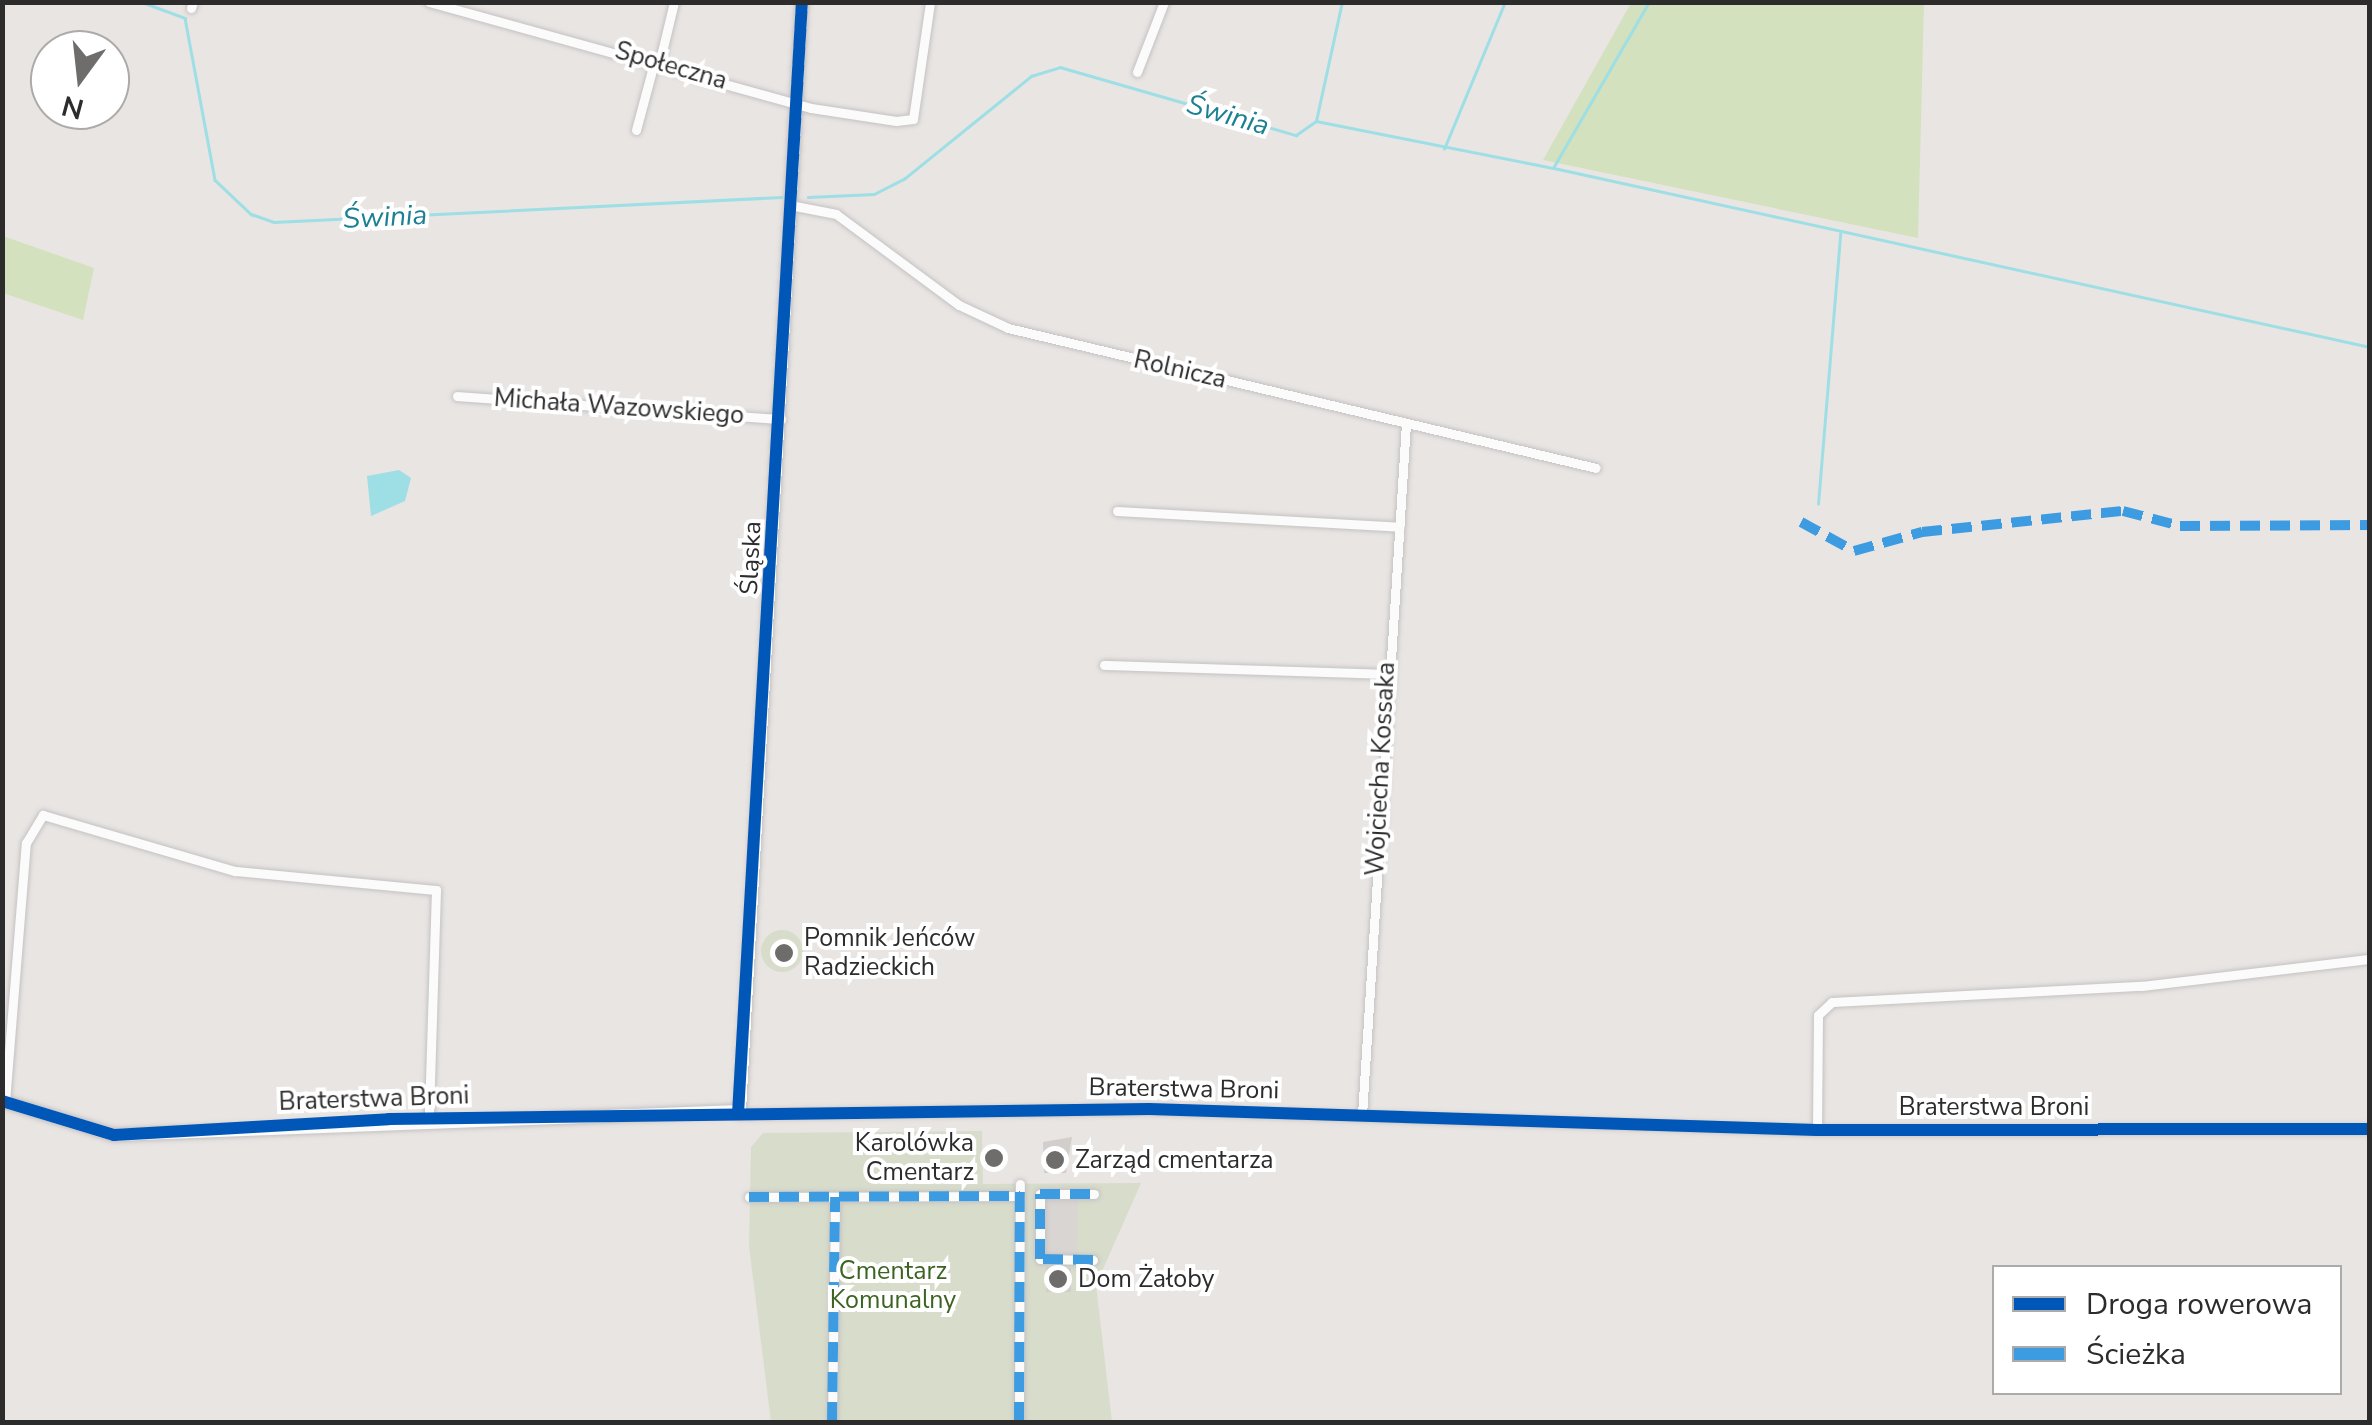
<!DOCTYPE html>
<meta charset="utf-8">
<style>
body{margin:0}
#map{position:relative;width:2372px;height:1425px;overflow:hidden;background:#e9e5e3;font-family:"Nunito Sans",sans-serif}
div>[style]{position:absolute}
.green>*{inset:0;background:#d3e1bf}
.cemetery>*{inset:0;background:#d8dccb}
.round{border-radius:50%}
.plaza>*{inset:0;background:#d9d5d3}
.water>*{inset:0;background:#9ddfe4}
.stream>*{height:2.5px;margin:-1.25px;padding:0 1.25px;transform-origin:1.25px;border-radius:1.25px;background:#9ddfe4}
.building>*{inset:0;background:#d1cecc}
.roads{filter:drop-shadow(0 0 2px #c4c2c3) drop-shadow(0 0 2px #c4c2c3)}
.street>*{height:9px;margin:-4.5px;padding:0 4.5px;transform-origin:4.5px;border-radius:4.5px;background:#fcfbfb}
.secondary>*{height:12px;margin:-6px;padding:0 6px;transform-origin:6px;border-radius:6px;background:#fcfbfb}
.quiet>*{height:10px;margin-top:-5px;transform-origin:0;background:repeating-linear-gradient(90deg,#3d9ce1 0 20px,transparent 0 30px)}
.cycleway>*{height:12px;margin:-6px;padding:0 6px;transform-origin:6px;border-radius:6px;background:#0057b8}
.dots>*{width:28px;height:28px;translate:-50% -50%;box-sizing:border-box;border:5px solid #fff;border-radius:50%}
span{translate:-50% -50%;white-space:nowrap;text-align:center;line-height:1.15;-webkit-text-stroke:8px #fff;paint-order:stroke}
.street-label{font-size:25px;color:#2c2c2c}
.poi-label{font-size:25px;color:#2c2c2c}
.left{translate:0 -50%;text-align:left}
.right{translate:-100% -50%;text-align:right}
.park-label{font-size:25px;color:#3c6321}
.water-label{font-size:28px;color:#1a8092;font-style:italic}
.frame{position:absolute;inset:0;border:5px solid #2c2c2c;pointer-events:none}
.legend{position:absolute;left:1992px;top:1265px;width:350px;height:130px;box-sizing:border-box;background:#fff;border:2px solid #ababab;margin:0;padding:12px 18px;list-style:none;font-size:30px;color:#2c2c2c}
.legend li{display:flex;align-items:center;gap:20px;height:50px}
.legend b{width:50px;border:2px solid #ababab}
.north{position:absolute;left:30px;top:30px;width:100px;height:100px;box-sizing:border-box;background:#fff;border:2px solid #ababab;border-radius:50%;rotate:195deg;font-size:28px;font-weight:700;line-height:40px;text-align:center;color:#2c2c2c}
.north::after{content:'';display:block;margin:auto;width:35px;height:45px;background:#6e6d6c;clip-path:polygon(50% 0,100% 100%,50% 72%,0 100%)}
</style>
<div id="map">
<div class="green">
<div style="clip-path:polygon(1631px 3px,1924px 3px,1918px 238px,1543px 160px)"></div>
<div style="clip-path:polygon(3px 236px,94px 268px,83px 320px,3px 293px)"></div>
</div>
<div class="cemetery">
<div class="round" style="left:761px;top:930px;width:42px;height:42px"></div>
<div style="clip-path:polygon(982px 1131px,983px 1184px,1141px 1183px,1096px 1285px,1112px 1422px,771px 1422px,749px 1246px,751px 1147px,763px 1133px)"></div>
</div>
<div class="plaza">
<div style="clip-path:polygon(1040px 1194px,1078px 1194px,1077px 1260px,1040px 1259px)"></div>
</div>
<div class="water">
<div style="clip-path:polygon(399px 470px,411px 478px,405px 501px,371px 516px,367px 476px)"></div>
</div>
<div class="stream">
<div style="left:142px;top:2px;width:46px;rotate:20.4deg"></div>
<div style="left:185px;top:18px;width:165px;rotate:79.5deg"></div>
<div style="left:215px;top:180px;width:50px;rotate:43.4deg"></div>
<div style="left:251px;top:214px;width:24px;rotate:19deg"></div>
<div style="left:274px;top:222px;width:508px;rotate:-2.82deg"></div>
<div style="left:1316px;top:121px;width:122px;rotate:-77.7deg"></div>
<div style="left:1444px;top:149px;width:159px;rotate:-67.5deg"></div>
<div style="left:1554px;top:168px;width:835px;rotate:12.37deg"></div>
<div style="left:808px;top:197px;width:66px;rotate:-2.6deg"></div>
<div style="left:874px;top:194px;width:34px;rotate:-27deg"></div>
<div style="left:904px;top:179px;width:164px;rotate:-39deg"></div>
<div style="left:1031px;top:76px;width:30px;rotate:-17deg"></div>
<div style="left:1060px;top:67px;width:246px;rotate:16.1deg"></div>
<div style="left:1296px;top:135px;width:24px;rotate:-35deg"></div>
<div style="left:1316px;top:121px;width:242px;rotate:11.2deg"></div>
<div style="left:1553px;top:168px;width:192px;rotate:-60deg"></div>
<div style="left:1818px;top:504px;width:271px;rotate:-85.3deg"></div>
</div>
<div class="building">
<div style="clip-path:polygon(1072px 1137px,1066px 1173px,1044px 1173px,1043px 1142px)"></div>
<div style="clip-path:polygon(1046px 1267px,1071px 1268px,1071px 1292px,1046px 1292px)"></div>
</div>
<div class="roads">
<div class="street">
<div style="left:429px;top:2px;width:396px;rotate:15.5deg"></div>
<div style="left:811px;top:108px;width:86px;rotate:8.7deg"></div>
<div style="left:896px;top:121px;width:17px;rotate:-7deg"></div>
<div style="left:913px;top:119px;width:118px;rotate:-81.7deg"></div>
<div style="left:191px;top:8px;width:6px;rotate:-72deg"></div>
<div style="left:660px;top:60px;width:60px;rotate:-76.4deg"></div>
<div style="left:1137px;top:72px;width:75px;rotate:-68.9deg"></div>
<div style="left:636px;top:130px;width:73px;rotate:-75deg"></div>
<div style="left:795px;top:206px;width:42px;rotate:11deg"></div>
<div style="left:836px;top:214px;width:153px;rotate:36.5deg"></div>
<div style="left:959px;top:305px;width:54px;rotate:25.1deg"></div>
<div style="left:1008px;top:328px;width:604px;rotate:13.39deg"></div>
<div style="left:457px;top:396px;width:325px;rotate:4.1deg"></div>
<div style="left:1117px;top:511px;width:283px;rotate:3.2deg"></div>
<div style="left:1104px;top:665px;width:281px;rotate:1.8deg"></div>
<div style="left:5px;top:1102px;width:260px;rotate:-85.4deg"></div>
<div style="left:26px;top:843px;width:33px;rotate:-59deg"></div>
<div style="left:43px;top:815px;width:200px;rotate:16.3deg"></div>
<div style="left:235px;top:871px;width:202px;rotate:5.4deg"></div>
<div style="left:436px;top:890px;width:228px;rotate:91.8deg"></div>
<div style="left:738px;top:1114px;width:411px;rotate:-0.7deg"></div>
<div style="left:1149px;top:1109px;width:668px;rotate:1.8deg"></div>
<div style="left:1817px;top:1130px;width:553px;rotate:-0.1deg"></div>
<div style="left:1362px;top:1115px;width:693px;rotate:-86.36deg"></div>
<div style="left:1817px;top:1130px;width:115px;rotate:-89.5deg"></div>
<div style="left:1818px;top:1015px;width:19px;rotate:-43deg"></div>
<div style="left:1832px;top:1002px;width:310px;rotate:-3deg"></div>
<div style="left:2142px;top:986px;width:230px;rotate:-6.8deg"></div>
<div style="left:749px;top:1197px;width:271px;rotate:-0.2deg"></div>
<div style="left:1093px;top:1260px;width:53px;rotate:-178.9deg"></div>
<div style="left:1040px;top:1259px;width:65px;rotate:-90deg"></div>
<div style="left:1040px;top:1194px;width:54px"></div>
<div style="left:832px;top:1422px;width:225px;rotate:-89.2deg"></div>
<div style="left:1019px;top:1422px;width:238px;rotate:-89.8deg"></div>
</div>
<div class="secondary">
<div style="left:2px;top:1101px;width:117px;rotate:16.9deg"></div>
<div style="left:114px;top:1135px;width:626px;rotate:-2.2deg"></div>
<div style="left:740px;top:1111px;width:1111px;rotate:-86.8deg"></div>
</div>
</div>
<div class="quiet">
<div style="left:1801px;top:522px;width:60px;rotate:28.7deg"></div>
<div style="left:1854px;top:551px;width:71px;rotate:-15.6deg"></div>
<div style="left:1922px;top:532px;width:202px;rotate:-6deg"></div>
<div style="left:2123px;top:511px;width:59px;rotate:14.7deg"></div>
<div style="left:2180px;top:526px;width:190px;rotate:-0.3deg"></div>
<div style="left:749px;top:1197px;width:271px;rotate:-0.2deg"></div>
<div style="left:1093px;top:1260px;width:53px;rotate:-178.9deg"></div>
<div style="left:1040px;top:1259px;width:65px;rotate:-90deg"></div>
<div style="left:1040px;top:1194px;width:54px"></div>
<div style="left:832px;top:1422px;width:225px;rotate:-89.2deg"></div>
<div style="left:1019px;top:1422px;width:238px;rotate:-89.8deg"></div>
</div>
<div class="cycleway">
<div style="left:2px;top:1101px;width:117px;rotate:16.9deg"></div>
<div style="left:114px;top:1135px;width:275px;rotate:-3.3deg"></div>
<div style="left:389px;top:1119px;width:760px;rotate:-0.75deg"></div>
<div style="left:1149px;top:1109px;width:668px;rotate:1.8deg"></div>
<div style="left:1817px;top:1130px;width:553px;rotate:-0.1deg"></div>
<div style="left:738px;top:1114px;width:1114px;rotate:-86.71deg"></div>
</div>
<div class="dots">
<div style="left:784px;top:953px;background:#6e6d6c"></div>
<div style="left:994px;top:1158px;background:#6e6d6c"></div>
<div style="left:1055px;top:1160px;background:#6e6d6c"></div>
<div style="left:1058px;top:1279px;background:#6e6d6c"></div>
</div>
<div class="street-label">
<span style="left:671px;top:66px;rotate:16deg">Społeczna</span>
<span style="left:1180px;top:370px;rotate:13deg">Rolnicza</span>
<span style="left:619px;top:407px;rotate:4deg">Michała Wazowskiego</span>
<span style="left:751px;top:558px;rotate:-87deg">Śląska</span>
<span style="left:1381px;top:769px;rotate:-87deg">Wojciecha Kossaka</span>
<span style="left:1184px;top:1089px;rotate:1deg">Braterstwa Broni</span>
<span style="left:374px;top:1099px;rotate:-2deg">Braterstwa Broni</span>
<span style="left:1994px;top:1107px">Braterstwa Broni</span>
</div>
<div class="poi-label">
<span class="left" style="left:804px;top:953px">Pomnik Jeńców<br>Radzieckich</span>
<span class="right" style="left:974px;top:1158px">Karolówka<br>Cmentarz</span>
<span class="left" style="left:1075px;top:1160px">Zarząd cmentarza</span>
<span class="left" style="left:1078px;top:1279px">Dom Żałoby</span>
</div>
<div class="park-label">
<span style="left:893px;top:1286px">Cmentarz<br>Komunalny</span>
</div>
<div class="water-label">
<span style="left:1228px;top:115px;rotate:16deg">Świnia</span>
<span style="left:385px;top:217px;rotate:-3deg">Świnia</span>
</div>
<div class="frame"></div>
<ul class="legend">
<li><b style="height:12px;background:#0057b8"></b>Droga rowerowa</li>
<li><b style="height:12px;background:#3d9ce1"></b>Ścieżka</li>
</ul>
<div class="north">N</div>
</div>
